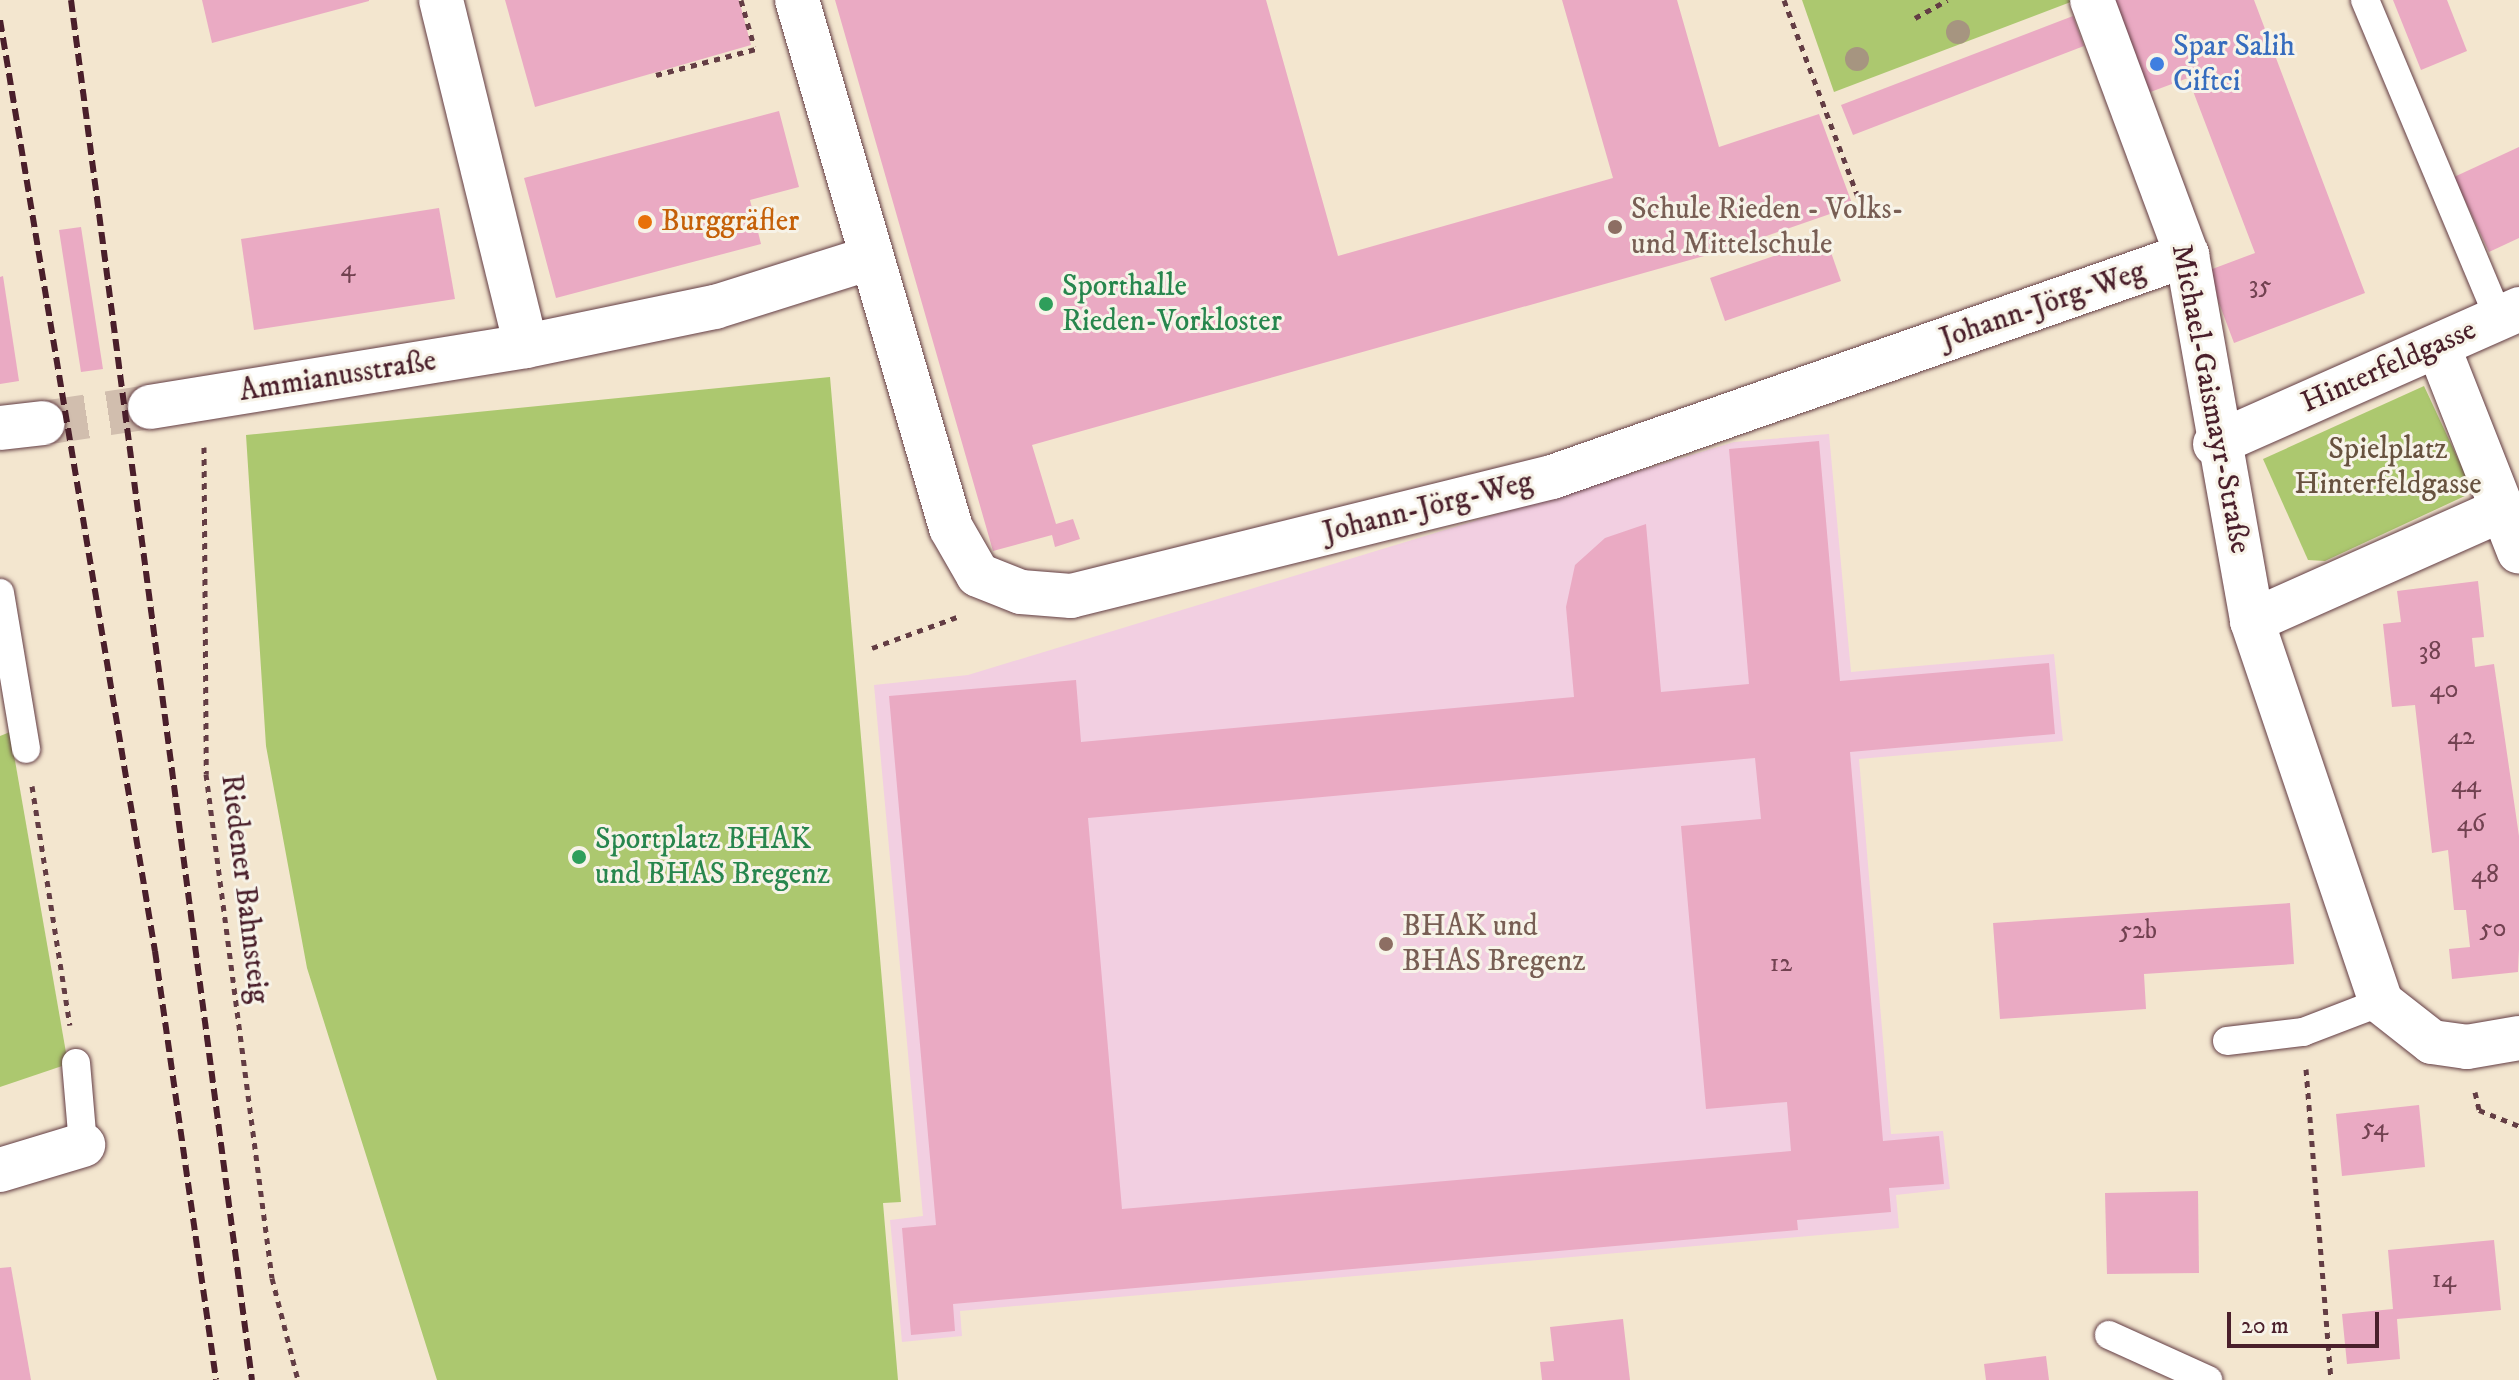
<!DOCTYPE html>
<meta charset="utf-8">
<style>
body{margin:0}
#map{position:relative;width:2519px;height:1380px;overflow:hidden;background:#f3e6cf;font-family:"IM FELL DW Pica",serif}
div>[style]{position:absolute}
.built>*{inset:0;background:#f2cfe1}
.green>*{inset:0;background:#acc86f}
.building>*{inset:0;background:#eaaac3}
.minor-tunnel>*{height:44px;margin-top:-22px;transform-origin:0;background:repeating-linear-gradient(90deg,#d1beae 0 44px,transparent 0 66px)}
.path>*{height:5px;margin-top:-2.5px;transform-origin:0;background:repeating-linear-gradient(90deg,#633d44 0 6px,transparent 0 12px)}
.roads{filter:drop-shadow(0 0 2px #633d44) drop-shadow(0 0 2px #633d44)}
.service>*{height:28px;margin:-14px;padding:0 14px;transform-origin:14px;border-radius:14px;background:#fff}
.minor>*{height:44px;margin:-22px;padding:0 22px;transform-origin:22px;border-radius:22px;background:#fff}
.rail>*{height:6px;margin-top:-3px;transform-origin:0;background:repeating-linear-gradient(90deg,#4a1f2b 0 12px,transparent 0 18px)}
.trees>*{width:24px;height:24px;margin:-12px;border-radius:50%;background:#a69580}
.dots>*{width:22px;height:22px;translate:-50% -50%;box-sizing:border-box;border:4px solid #f7f3e8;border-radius:50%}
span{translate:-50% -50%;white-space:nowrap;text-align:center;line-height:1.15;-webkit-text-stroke:6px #f7f3e8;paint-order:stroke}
.number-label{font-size:26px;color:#724251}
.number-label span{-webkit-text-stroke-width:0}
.shop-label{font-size:30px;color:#366cbe}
.left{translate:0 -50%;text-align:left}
.education-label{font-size:30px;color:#785e54}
.food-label{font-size:30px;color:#c56008}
.leisure-label{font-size:30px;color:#27864d}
.street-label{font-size:30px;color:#4a1f2b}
.park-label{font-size:30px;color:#67523f}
.scale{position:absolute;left:2227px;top:1312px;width:152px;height:36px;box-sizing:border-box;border:4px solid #4a1f2b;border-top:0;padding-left:10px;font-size:24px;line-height:28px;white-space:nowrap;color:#4a1f2b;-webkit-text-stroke:6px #f7f3e8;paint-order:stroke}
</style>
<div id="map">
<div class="built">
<div style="clip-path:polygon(1829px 434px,1851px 672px,2054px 654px,2063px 741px,1859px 759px,1891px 1134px,1943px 1131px,1950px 1189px,1896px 1195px,1899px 1228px,960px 1311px,962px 1336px,902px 1342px,890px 1220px,923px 1216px,874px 685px,968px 675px,1734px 442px)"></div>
</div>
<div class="green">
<div style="clip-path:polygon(1802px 0,2076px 0,1834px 92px)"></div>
<div style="clip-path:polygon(830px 377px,901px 1202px,883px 1203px,898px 1380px,437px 1380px,307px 968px,266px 746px,246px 435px)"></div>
<div style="clip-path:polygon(2424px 386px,2467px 478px,2467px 495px,2325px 561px,2308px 560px,2263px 459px)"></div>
<div style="clip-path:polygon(10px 732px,68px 1064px,0 1087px,0 736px)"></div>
</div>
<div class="building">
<div style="clip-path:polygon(202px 0,369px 0,369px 1px,212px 43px)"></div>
<div style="clip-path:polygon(505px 0,739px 0,751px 45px,535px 107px)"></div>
<div style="clip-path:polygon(835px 0,1266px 0,1338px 256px,1613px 178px,1562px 0,1677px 0,1719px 147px,1819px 114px,1853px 206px,1729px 249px,1032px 445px,1056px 524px,1073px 519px,1080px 539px,1055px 547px,1052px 535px,993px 551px)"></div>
<div style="clip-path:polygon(2109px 0,2254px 0,2365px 293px,2234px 343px,2207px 271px,2255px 253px,2188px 78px,2145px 94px)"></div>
<div style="clip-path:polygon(2393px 0,2447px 0,2467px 51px,2421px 70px)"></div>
<div style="clip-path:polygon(2073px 16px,2084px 46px,1853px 135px,1841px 105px)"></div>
<div style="clip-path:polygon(779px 111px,799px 187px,750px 200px,761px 244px,556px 298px,524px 178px)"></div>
<div style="clip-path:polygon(2519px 147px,2519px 238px,2489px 252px,2454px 177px)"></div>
<div style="clip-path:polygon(439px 208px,455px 299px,254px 330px,241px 239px)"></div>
<div style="clip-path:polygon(81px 227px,103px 369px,81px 372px,59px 230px)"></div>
<div style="clip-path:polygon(1826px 238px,1841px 281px,1725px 321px,1710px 278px)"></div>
<div style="clip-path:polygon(3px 276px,19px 381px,0 384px,0 277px)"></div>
<div style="clip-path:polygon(evenodd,1819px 441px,1840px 681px,2049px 663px,2055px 734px,1850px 752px,1883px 1141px,1939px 1136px,1944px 1184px,1889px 1188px,1891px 1212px,1797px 1220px,1798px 1230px,953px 1304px,955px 1331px,911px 1335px,902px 1228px,936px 1225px,889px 696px,1076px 680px,1081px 742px,1574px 697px,1566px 607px,1575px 565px,1605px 538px,1646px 524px,1661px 692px,1749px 684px,1729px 449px,1819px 441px,1755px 758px,1761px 819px,1681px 826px,1706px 1109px,1787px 1102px,1791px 1151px,1122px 1209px,1088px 818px,1755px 758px)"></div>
<div style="clip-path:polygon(2478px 581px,2484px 637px,2472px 638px,2475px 667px,2494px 664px,2519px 836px,2519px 949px,2518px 972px,2452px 979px,2449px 949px,2470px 947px,2466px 910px,2454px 910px,2448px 850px,2432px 853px,2415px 705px,2392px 707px,2383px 624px,2401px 622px,2397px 591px)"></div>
<div style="clip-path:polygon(2290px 903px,2294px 964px,2144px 974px,2146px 1009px,2000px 1019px,1993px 923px)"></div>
<div style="clip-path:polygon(2419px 1105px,2425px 1167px,2342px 1176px,2336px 1114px)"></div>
<div style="clip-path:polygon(2198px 1191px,2199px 1273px,2107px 1274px,2105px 1193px)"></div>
<div style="clip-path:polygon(2494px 1240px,2501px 1310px,2397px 1319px,2400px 1359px,2347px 1364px,2342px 1314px,2393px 1309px,2388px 1250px)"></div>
<div style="clip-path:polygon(11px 1267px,31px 1380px,0 1380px,0 1268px)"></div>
<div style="clip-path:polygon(1623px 1319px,1630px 1380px,1542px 1380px,1540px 1362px,1554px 1361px,1550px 1327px)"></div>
<div style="clip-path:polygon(2046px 1356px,2049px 1380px,1986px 1380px,1984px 1364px)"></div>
</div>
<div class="minor-tunnel">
<div style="left:43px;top:423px;width:108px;rotate:-8.5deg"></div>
</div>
<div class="path">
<div style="left:741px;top:0;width:48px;rotate:74.2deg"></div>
<div style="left:1784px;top:0;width:214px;rotate:69.4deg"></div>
<div style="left:1915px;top:18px;width:37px;rotate:-29deg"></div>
<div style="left:656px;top:75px;width:107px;rotate:-14.6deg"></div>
<div style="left:204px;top:447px;width:327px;rotate:89.6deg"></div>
<div style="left:206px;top:774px;width:508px;rotate:82.54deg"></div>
<div style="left:272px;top:1278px;width:105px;rotate:75.7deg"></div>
<div style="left:872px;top:648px;width:90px;rotate:-20deg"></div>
<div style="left:32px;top:786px;width:242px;rotate:81deg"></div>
<div style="left:2306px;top:1069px;width:312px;rotate:85.4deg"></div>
<div style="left:2475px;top:1092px;width:18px;rotate:77deg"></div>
<div style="left:2479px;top:1110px;width:43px;rotate:21.8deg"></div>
</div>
<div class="roads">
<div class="service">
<div style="left:2365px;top:0;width:345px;rotate:67.2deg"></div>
<div style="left:0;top:593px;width:158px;rotate:80.5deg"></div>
<div style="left:2227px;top:1041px;width:77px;rotate:-6.8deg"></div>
<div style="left:2303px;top:1032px;width:84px;rotate:-21deg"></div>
<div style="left:76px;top:1063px;width:82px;rotate:85.1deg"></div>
<div style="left:2109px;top:1335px;width:109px;rotate:24.4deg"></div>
</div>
<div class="minor">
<div style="left:441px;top:0;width:356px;rotate:76.2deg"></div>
<div style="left:797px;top:0;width:550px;rotate:73.74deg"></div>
<div style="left:951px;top:528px;width:54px;rotate:60.1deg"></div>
<div style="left:978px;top:575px;width:46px;rotate:21.6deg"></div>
<div style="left:1021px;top:592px;width:50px;rotate:4.6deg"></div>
<div style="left:1071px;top:596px;width:496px;rotate:-13.9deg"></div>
<div style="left:1552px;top:477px;width:673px;rotate:-19.27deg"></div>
<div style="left:2092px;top:0;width:272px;rotate:69.6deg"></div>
<div style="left:2187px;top:255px;width:372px;rotate:79.9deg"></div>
<div style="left:2252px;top:621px;width:402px;rotate:71.3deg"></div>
<div style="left:2381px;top:1002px;width:65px;rotate:38.1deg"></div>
<div style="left:2432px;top:1042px;width:35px;rotate:8deg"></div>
<div style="left:2467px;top:1047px;width:53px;rotate:-9.8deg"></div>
<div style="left:2438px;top:346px;width:221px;rotate:68.5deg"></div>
<div style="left:150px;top:407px;width:381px;rotate:-9.2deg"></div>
<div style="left:526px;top:346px;width:193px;rotate:-11.7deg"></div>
<div style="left:715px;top:307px;width:163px;rotate:-17.5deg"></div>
<div style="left:0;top:428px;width:43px;rotate:-6.6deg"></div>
<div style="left:2215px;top:444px;width:333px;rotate:-23.9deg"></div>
<div style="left:2252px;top:621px;width:275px;rotate:-24deg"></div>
<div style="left:0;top:1170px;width:87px;rotate:-16.8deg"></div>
</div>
</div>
<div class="rail">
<div style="left:71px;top:0;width:1392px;rotate:82.53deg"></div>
<div style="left:0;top:20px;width:944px;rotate:80.55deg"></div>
<div style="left:155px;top:951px;width:433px;rotate:81.9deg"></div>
</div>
<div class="trees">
<div style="left:1958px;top:32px"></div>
<div style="left:1857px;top:59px"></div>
</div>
<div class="dots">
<div style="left:2157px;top:64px;background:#3f7fe0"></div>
<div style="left:645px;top:222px;background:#e8710a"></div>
<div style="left:1615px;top:227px;background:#8d6e63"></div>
<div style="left:1046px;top:304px;background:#2e9e5b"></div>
<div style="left:579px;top:857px;background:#2e9e5b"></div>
<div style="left:1386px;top:944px;background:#8d6e63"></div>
</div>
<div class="number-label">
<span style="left:348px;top:269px">4</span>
<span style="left:2260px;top:286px">35</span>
<span style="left:2430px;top:652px">38</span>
<span style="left:2444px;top:690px">40</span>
<span style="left:2461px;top:737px">42</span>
<span style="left:2466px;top:785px">44</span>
<span style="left:2471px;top:824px">46</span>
<span style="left:2485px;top:875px">48</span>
<span style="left:2493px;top:929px">50</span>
<span style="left:2138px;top:931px">52b</span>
<span style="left:1781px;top:964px">12</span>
<span style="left:2375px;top:1128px">54</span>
<span style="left:2444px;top:1280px">14</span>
</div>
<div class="shop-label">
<span class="left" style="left:2173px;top:64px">Spar Salih<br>Ciftci</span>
</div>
<div class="education-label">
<span class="left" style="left:1631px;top:227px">Schule Rieden - Volks-<br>und Mittelschule</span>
<span class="left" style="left:1402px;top:944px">BHAK und<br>BHAS Bregenz</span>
</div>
<div class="food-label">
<span class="left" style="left:661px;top:222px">Burggräfler</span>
</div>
<div class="leisure-label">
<span class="left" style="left:1062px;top:304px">Sporthalle<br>Rieden-Vorkloster</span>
<span class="left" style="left:595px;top:857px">Sportplatz BHAK<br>und BHAS Bregenz</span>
</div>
<div class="street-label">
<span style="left:2043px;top:306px;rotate:-19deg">Johann-Jörg-Weg</span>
<span style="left:2389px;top:367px;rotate:-24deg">Hinterfeldgasse</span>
<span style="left:338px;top:377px;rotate:-9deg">Ammianusstraße</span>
<span style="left:2210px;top:399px;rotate:79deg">Michael-Gaismayr-Straße</span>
<span style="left:1428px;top:508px;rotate:-14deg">Johann-Jörg-Weg</span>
<span style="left:244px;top:889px;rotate:83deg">Riedener Bahnsteig</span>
</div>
<div class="park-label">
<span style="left:2388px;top:467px">Spielplatz<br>Hinterfeldgasse</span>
</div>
<div class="scale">20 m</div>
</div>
